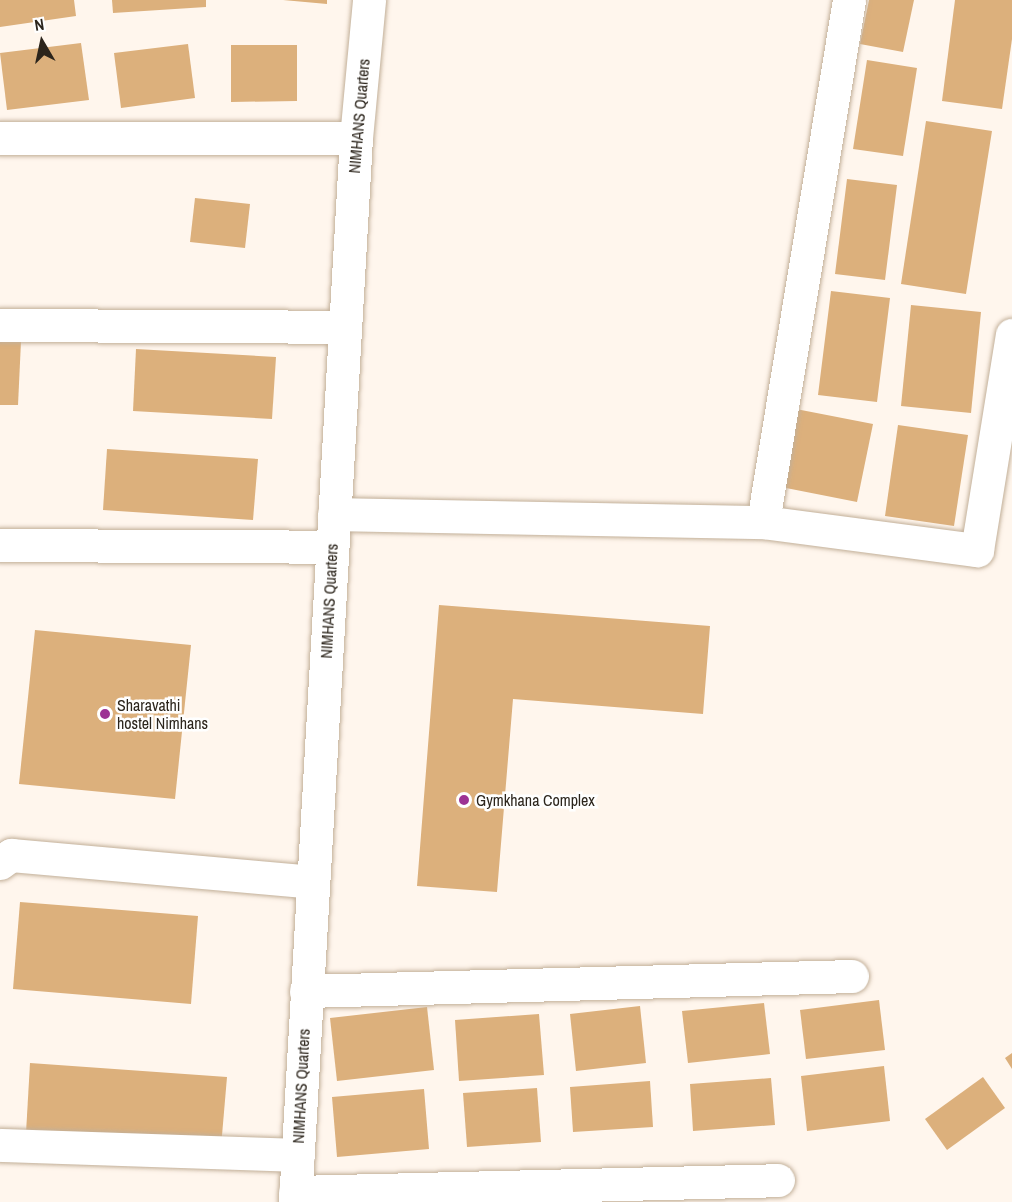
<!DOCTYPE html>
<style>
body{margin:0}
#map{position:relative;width:1012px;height:1202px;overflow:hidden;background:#fff6ed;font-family:"Archivo Narrow",sans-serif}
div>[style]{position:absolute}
.building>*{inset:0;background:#dcb07c}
.roads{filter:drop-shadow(0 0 2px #c2af98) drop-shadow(0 0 2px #c2af98)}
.minor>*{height:33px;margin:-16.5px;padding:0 16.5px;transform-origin:16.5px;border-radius:16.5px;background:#fff}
.dots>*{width:16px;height:16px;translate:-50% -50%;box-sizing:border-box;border:3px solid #fff;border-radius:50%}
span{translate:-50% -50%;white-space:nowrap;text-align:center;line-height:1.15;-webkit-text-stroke:5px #fff;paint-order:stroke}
.street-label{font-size:16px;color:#2c251c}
.poi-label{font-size:16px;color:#2c251c}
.left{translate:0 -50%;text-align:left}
.north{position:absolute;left:12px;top:12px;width:60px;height:60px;-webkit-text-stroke:4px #fff;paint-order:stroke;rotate:351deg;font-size:16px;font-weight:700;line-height:24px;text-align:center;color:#2c251c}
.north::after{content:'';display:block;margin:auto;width:21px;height:27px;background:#2c251c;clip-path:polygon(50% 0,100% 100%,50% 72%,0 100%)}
</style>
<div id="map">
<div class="building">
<div style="clip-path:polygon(0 0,74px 0,76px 16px,0 27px)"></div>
<div style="clip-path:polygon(112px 0,206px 0,206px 7px,113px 13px)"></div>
<div style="clip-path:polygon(283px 0,327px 0,327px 4px)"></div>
<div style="clip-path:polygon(869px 0,914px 0,903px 52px,860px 44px)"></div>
<div style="clip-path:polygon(955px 0,1012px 0,1012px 39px,1002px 109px,942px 101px)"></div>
<div style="clip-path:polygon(81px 43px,89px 100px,7px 110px,0 53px)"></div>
<div style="clip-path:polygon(188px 44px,195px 98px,121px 108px,114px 53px)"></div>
<div style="clip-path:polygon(231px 45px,297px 45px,297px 101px,231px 102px)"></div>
<div style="clip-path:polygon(867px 60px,917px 68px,903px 156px,853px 149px)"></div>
<div style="clip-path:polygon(926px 121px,992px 131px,966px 294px,901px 284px)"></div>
<div style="clip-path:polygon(847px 179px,897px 185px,885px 280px,835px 274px)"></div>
<div style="clip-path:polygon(195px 198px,250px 204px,245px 248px,190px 242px)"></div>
<div style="clip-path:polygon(831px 291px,890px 298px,877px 402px,818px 395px)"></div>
<div style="clip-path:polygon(911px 305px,981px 312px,971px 413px,901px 406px)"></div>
<div style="clip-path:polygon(0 340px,21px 341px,18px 405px,0 405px)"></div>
<div style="clip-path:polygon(136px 349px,276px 357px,272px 419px,133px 411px)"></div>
<div style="clip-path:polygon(796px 409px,873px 424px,857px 502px,781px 487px)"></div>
<div style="clip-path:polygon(898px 425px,968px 435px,954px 526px,885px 516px)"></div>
<div style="clip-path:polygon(107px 449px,258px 459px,253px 520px,103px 510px)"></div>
<div style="clip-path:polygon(439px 605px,710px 626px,703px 714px,513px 699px,497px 892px,417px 886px)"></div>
<div style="clip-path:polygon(35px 630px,191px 645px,175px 799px,19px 784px)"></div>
<div style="clip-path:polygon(20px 902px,198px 916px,191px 1004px,13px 989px)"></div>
<div style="clip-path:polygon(879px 1000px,885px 1050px,806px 1059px,800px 1010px)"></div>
<div style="clip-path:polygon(764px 1003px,770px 1054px,688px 1063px,682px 1011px)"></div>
<div style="clip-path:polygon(640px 1006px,646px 1063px,576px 1071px,570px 1014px)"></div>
<div style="clip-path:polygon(427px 1007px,434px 1070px,337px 1081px,330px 1018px)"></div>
<div style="clip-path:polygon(539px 1014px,544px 1075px,459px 1081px,455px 1020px)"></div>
<div style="clip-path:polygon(1012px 1053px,1012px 1069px,1005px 1058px)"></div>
<div style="clip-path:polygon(30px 1063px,227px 1077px,221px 1147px,26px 1133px)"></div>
<div style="clip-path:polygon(884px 1066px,890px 1121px,807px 1131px,801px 1076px)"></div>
<div style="clip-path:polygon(983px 1077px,1005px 1108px,947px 1150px,925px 1119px)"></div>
<div style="clip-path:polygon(771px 1078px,775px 1125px,693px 1131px,690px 1084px)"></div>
<div style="clip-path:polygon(650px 1081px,653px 1127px,573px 1132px,570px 1087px)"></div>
<div style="clip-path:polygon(537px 1088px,541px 1142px,467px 1147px,463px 1093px)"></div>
<div style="clip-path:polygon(424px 1089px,429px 1149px,337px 1157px,332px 1097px)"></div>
</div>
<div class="roads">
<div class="minor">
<div style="left:849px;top:0;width:529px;rotate:99.36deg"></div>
<div style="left:763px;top:522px;width:216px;rotate:7.5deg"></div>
<div style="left:977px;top:550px;width:218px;rotate:-80.8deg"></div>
<div style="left:0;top:138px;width:356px"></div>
<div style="left:0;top:325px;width:345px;rotate:0.3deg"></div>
<div style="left:334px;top:514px;width:429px;rotate:1.1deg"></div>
<div style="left:0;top:545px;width:332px;rotate:0.3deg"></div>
<div style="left:0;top:863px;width:14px;rotate:-36deg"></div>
<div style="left:11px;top:855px;width:303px;rotate:5.1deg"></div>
<div style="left:306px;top:991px;width:546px;rotate:-1.57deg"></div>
<div style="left:0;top:1145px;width:298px;rotate:1.9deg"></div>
<div style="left:295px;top:1192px;width:483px;rotate:-1.4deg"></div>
<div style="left:295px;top:1202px;width:1066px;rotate:-86.72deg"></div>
<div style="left:356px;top:138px;width:139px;rotate:-84.6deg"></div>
</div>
</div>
<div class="dots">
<div style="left:105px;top:714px;background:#9d3394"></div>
<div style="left:464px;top:800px;background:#9d3394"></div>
</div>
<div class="street-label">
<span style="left:359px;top:116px;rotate:-85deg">NIMHANS Quarters</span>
<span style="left:329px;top:601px;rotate:-87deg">NIMHANS Quarters</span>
<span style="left:301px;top:1086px;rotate:-87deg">NIMHANS Quarters</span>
</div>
<div class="poi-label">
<span class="left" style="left:117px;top:714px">Sharavathi<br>hostel Nimhans</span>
<span class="left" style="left:476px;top:800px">Gymkhana Complex</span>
</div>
<div class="north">N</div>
</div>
